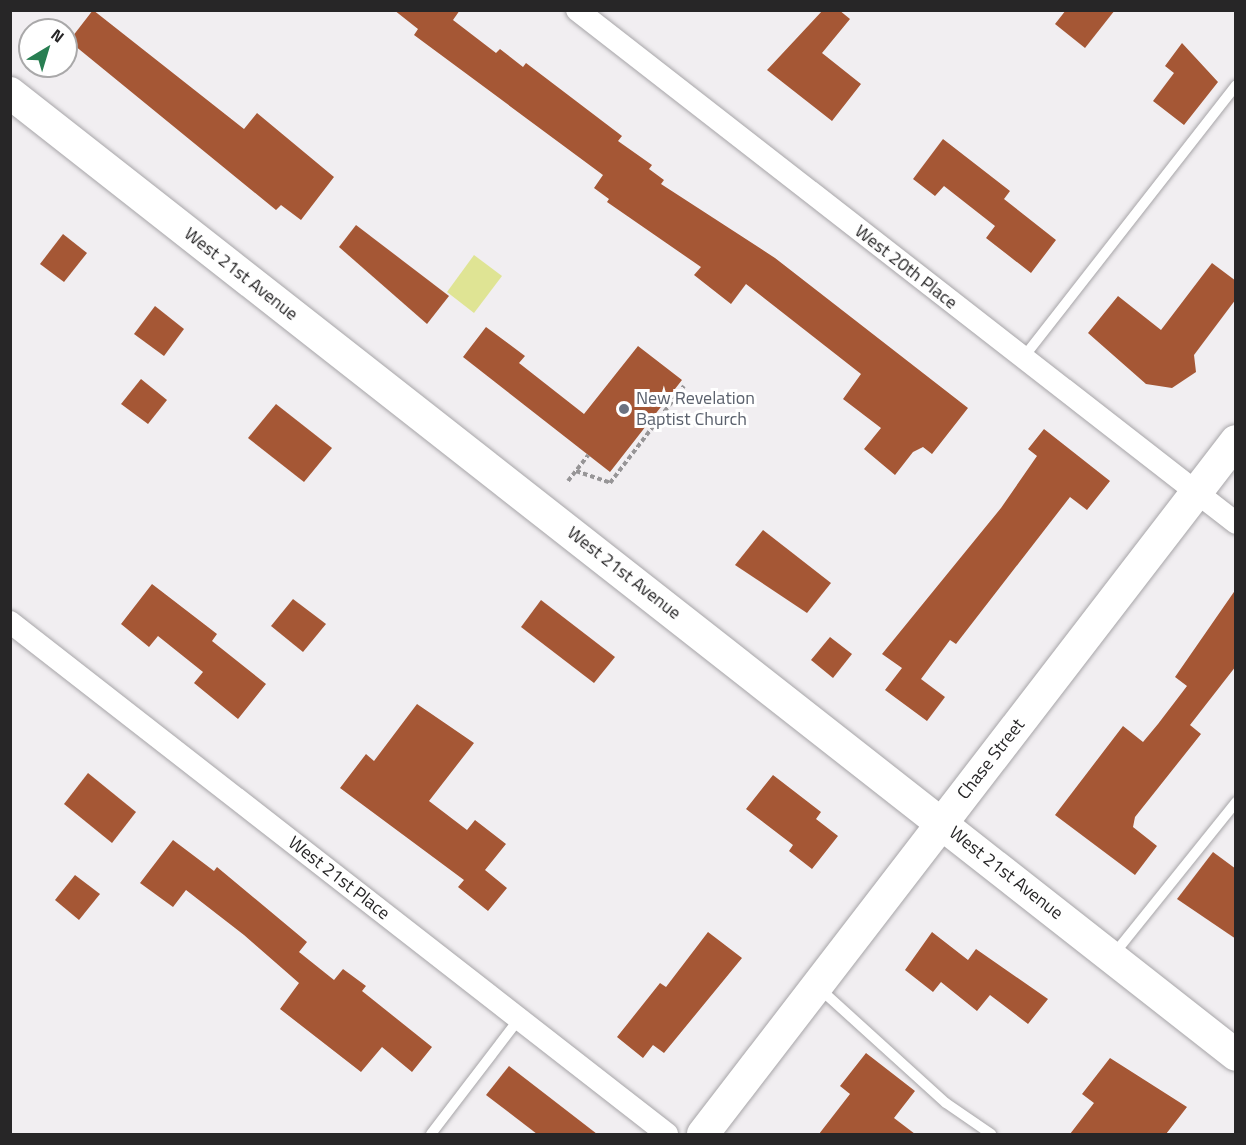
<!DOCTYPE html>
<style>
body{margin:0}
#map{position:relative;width:1246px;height:1145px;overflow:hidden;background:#f1eef1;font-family:"Titillium Web",sans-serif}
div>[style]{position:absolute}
.green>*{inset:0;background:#dfe494}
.building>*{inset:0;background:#a55735}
.path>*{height:4px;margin-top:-2px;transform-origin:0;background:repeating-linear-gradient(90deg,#979597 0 4.5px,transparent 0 7.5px)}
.roads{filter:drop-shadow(0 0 2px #a7a5a8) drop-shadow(0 0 2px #a7a5a8)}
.lane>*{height:10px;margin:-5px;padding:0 5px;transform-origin:5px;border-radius:5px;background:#fff}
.street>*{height:22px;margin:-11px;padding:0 11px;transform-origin:11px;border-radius:11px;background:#fff}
.secondary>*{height:32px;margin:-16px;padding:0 16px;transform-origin:16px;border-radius:16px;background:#fff}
.dots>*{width:16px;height:16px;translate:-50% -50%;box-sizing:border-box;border:3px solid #fff;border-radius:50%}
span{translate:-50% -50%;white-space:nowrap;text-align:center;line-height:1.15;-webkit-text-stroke:6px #fff;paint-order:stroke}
.street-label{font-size:18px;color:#272627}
.worship-label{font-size:18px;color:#5b616d}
.left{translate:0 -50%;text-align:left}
.frame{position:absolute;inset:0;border:12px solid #272627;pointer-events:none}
.north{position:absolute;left:18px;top:18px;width:60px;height:60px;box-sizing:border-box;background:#fff;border:2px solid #a9a8a9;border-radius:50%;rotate:38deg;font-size:16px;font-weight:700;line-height:24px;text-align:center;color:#272627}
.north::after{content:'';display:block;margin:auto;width:21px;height:27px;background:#287e52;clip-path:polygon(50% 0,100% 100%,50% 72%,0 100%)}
</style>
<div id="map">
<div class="green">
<div style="clip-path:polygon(474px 255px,502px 276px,474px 313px,447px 292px)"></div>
</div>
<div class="building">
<div style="clip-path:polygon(93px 10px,244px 129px,257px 113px,334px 177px,301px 220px,281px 205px,276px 210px,69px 41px)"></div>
<div style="clip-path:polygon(394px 10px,460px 10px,453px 20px,496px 53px,500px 49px,523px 67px,526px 63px,622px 136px,618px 141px,652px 165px,649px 169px,664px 180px,661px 184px,775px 258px,968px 408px,932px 454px,923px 447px,913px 452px,895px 475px,864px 449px,881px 428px,843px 399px,861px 374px,746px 284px,731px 304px,694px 275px,701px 267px,607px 202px,609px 199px,594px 188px,603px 175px,414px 35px,418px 29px)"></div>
<div style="clip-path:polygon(823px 10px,839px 10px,850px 19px,822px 53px,861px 84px,832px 121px,767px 70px)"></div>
<div style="clip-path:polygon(1066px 10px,1115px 10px,1085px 48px,1055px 24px)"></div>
<div style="clip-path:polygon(1182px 43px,1218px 82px,1184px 125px,1153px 101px,1174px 73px,1165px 66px)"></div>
<div style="clip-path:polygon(943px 139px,1010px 191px,1004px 199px,1056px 240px,1031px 273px,986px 238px,995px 226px,944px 186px,935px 196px,913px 179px)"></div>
<div style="clip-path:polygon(356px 225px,449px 296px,427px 324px,339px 247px)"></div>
<div style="clip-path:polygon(63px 234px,87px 253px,64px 282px,40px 264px)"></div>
<div style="clip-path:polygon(1212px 263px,1236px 281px,1236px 299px,1194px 355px,1196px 372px,1172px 388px,1146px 384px,1088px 333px,1118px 296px,1161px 330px)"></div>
<div style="clip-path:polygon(155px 306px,184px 329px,164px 356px,134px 334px)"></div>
<div style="clip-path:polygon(486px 327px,525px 356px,519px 363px,584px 414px,638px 346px,682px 380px,610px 472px,463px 357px)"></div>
<div style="clip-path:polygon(141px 379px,167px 400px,148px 424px,121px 404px)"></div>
<div style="clip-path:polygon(276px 404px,332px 448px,304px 482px,248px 438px)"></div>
<div style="clip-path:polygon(1044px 429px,1110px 481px,1087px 510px,1070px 497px,956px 644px,950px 640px,921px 679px,945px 697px,927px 721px,885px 690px,902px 668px,882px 654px,1001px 508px,1037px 456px,1028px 449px)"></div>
<div style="clip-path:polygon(763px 530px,831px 583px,807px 613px,735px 565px)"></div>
<div style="clip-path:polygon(152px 584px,217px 634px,212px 641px,266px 684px,238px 719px,194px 683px,203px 672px,158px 636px,149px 647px,121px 624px)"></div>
<div style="clip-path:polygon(1236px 589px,1236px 666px,1190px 725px,1201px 734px,1135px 817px,1133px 827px,1157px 846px,1135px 875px,1055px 815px,1123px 726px,1143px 742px,1158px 724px,1187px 686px,1175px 677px)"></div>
<div style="clip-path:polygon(293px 599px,326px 624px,303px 652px,271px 626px)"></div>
<div style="clip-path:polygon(541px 600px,615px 657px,594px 683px,521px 627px)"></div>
<div style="clip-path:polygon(830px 637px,852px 654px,833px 678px,811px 660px)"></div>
<div style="clip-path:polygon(417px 704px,474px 743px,429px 801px,467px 830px,475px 820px,506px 844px,485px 870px,507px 888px,488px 911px,458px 887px,464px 880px,340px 788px,366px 754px,374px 761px)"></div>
<div style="clip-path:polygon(88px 773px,136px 812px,112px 843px,64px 804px)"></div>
<div style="clip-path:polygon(773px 775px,821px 812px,816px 819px,838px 836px,812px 869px,789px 851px,793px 845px,746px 809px)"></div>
<div style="clip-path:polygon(173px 840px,214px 871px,217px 867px,307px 942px,299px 952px,334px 980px,343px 969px,366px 986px,362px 991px,432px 1047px,412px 1072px,382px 1047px,361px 1072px,280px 1009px,299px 983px,244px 935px,186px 890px,173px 907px,140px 883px)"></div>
<div style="clip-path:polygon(1213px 852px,1236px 869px,1236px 939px,1177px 899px)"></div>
<div style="clip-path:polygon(75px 875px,100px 894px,79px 920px,55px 900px)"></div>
<div style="clip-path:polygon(708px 932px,742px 958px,664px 1053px,653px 1045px,643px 1058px,617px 1037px,660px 983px,666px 987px)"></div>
<div style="clip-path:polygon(932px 932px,968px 960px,976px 949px,1048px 999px,1028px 1024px,990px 995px,977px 1011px,941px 982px,933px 992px,905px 970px)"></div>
<div style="clip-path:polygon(866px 1053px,915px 1091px,894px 1118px,915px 1134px,819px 1134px,850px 1094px,840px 1086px)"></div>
<div style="clip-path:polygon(1110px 1058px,1187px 1107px,1166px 1134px,1070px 1134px,1094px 1103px,1082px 1094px)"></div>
<div style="clip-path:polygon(509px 1066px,597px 1134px,537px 1134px,486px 1095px)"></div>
</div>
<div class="path">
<div style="left:576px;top:471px;width:36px;rotate:19deg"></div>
<div style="left:610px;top:483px;width:122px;rotate:-52.7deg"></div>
<div style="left:568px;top:481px;width:33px;rotate:-52deg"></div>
</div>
<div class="roads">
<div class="lane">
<div style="left:1023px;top:358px;width:346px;rotate:-52deg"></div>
<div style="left:1114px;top:954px;width:195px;rotate:-51.2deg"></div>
<div style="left:819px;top:988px;width:171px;rotate:42.2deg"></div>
<div style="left:946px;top:1103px;width:55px;rotate:34.6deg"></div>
<div style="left:431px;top:1134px;width:145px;rotate:-52.6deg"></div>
</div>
<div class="street">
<div style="left:577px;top:10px;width:835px;rotate:37.9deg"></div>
<div style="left:10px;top:622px;width:833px;rotate:37.93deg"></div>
</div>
<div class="secondary">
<div style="left:10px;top:93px;width:1558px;rotate:38.12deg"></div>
<div style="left:703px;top:1134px;width:874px;rotate:-52.44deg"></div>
</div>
</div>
<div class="dots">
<div style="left:624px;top:409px;background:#6b7280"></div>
</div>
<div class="street-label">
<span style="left:906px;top:267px;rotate:38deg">West 20th Place</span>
<span style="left:241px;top:274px;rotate:38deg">West 21st Avenue</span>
<span style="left:624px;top:573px;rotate:38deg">West 21st Avenue</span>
<span style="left:991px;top:759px;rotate:-52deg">Chase Street</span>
<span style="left:1006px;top:873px;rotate:38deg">West 21st Avenue</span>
<span style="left:339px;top:878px;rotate:38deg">West 21st Place</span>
</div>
<div class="worship-label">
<span class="left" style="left:636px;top:409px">New Revelation<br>Baptist Church</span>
</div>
<div class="frame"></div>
<div class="north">N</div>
</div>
